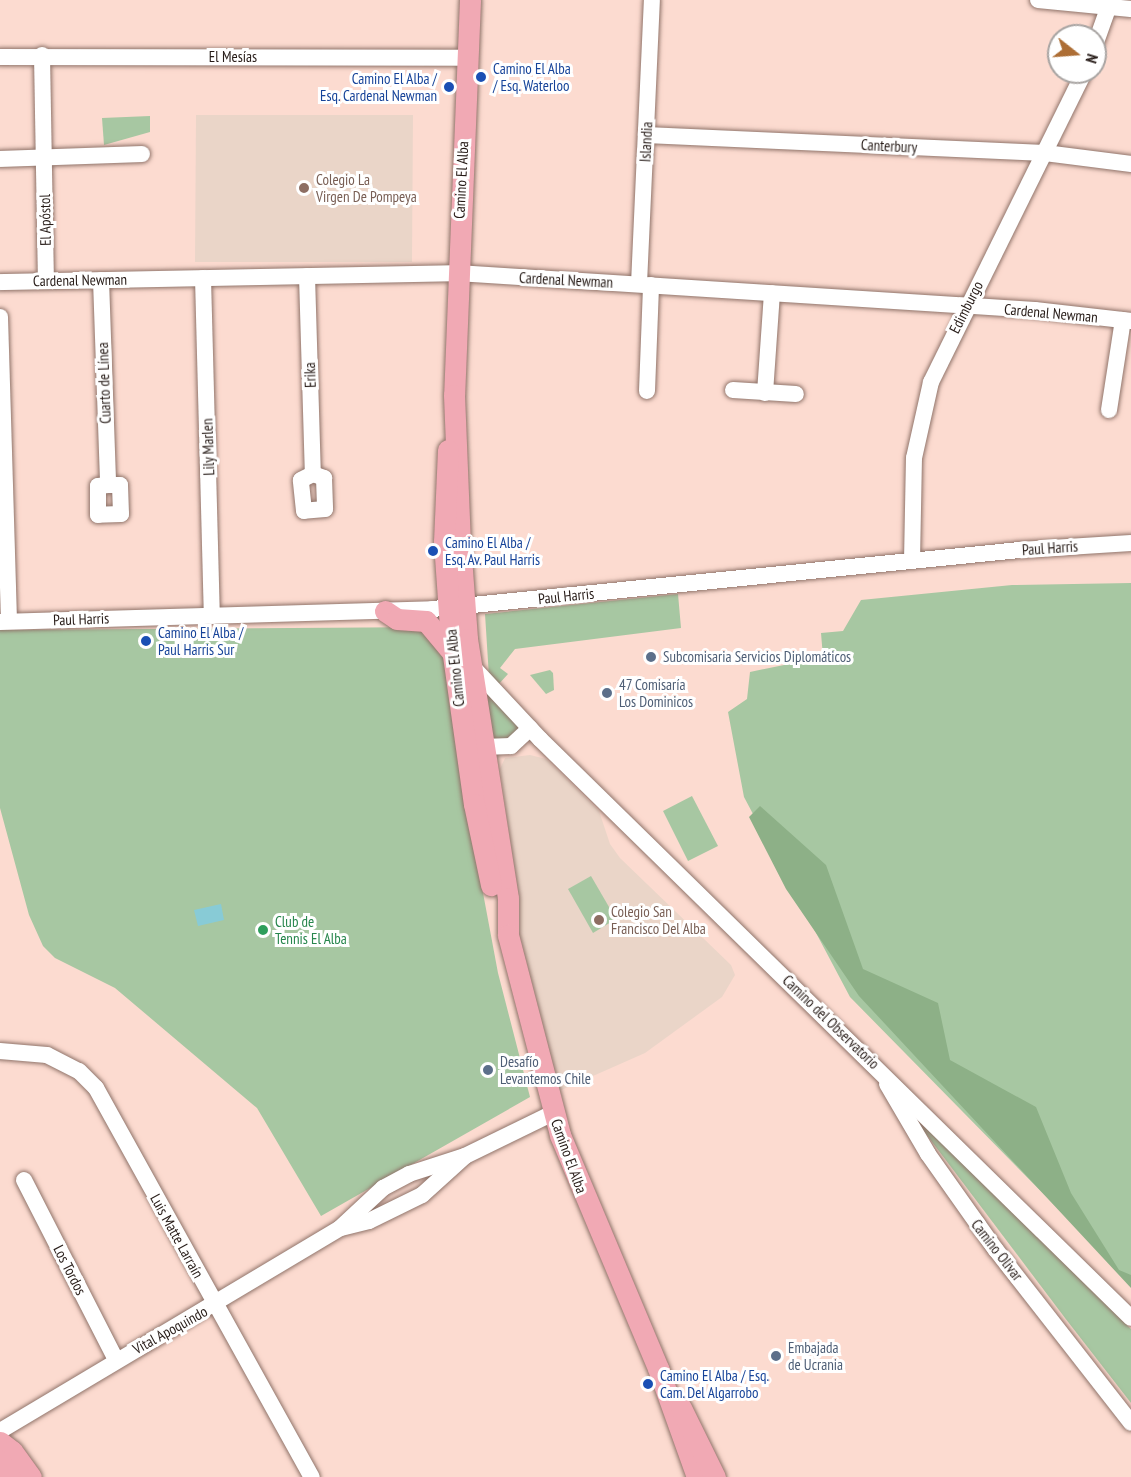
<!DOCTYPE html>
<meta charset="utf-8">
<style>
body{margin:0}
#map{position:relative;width:1131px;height:1477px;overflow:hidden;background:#fcdbd0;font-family:"PT Sans Narrow",sans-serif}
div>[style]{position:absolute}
.education>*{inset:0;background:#ead5c8}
.green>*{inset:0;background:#a7c7a2}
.forest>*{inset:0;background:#8db087}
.water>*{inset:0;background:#88cbd6}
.roads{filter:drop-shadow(0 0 2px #90746a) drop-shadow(0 0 2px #90746a)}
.minor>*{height:16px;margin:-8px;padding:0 8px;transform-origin:8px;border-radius:8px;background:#fff}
.major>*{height:21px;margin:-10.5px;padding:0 10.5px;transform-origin:10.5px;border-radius:10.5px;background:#f1a9b4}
.dots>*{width:16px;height:16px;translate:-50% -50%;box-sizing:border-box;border:3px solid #fff;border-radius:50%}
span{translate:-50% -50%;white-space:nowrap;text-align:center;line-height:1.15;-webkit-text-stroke:6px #fff;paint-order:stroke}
.street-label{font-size:15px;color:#261b17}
.transit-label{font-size:15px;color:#164399}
.left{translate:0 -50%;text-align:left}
.right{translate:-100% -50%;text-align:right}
.education-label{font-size:15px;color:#785e54}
.service-label{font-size:15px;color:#4e5e75}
.leisure-label{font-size:15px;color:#27864d}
.north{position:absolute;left:1047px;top:24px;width:60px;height:60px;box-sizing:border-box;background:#fff;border:2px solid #a8a4a2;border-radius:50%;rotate:107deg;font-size:16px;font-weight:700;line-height:24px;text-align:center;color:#261b17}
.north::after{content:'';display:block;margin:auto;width:21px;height:27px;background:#ad6e35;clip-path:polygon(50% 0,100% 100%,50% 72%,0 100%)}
</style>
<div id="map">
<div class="education">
<div style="clip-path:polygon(196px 115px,413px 115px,412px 262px,195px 262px)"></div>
<div style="clip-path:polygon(530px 755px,546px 759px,599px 811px,610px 844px,620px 858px,731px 965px,735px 975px,722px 997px,645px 1053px,559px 1091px,537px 1018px,515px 914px,519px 901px,500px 769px,505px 758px)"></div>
</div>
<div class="green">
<div style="clip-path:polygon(150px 116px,150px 132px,104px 145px,102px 118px)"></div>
<div style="clip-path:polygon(1131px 583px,1131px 1283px,850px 997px,744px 797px,728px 712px,747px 699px,750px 672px,823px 657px,821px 633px,843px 631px,861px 600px,1012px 585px)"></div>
<div style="clip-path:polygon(678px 594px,681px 628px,515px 649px,500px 668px,508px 674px,497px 686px,489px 677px,485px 614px)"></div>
<div style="clip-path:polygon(440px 627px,466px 802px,498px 973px,530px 1097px,321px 1216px,257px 1108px,115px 988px,55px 958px,43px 946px,29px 915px,0 808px,0 630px)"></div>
<div style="clip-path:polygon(550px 670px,553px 673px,554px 690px,546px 694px,530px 675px)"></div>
<div style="clip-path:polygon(483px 687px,522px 728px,511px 742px,487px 740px)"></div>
<div style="clip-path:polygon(692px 796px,718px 846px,688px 861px,663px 811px)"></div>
<div style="clip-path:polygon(591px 876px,616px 919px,593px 933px,568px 889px)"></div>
<div style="clip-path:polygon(908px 1110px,1131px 1329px,1131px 1403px,1065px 1318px)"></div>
</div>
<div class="forest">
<div style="clip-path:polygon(760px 806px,826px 865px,863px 969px,938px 1003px,950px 1060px,1036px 1107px,1071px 1193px,1119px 1270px,1131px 1275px,1131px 1288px,859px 996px,786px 889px,749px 817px)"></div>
</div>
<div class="water">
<div style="clip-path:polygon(221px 904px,224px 920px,198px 926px,194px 910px)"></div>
</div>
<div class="roads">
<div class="minor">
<div style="left:1038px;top:0;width:93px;rotate:5.5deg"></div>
<div style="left:1095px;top:45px;width:48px;rotate:-70.4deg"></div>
<div style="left:42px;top:55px;width:226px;rotate:89deg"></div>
<div style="left:0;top:57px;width:467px;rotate:0.1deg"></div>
<div style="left:646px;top:135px;width:399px;rotate:2.6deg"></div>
<div style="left:1045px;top:153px;width:87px;rotate:7.3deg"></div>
<div style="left:0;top:159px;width:142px;rotate:-2deg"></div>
<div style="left:307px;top:276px;width:198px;rotate:88.3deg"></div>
<div style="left:203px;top:278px;width:338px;rotate:88.5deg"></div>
<div style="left:101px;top:280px;width:205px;rotate:88deg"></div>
<div style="left:0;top:282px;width:457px;rotate:-1.1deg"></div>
<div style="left:457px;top:273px;width:579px;rotate:3.66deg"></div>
<div style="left:1035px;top:310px;width:97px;rotate:6.5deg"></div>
<div style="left:639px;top:284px;width:284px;rotate:-87.4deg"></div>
<div style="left:0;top:317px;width:304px;rotate:88.3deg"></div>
<div style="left:733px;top:390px;width:63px;rotate:3.6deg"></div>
<div style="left:647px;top:391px;width:106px;rotate:-87.8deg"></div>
<div style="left:765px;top:393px;width:100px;rotate:-86deg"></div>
<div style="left:1109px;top:410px;width:91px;rotate:-81.2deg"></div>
<div style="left:313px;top:474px;width:12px;rotate:20deg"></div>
<div style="left:324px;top:478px;width:31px;rotate:88deg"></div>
<div style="left:325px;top:509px;width:21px;rotate:175deg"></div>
<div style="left:304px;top:511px;width:31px;rotate:-96deg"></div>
<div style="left:301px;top:480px;width:13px;rotate:-27deg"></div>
<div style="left:108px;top:485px;width:12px"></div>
<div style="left:120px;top:485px;width:29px;rotate:88deg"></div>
<div style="left:121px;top:514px;width:23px;rotate:178deg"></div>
<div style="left:98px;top:515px;width:29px;rotate:-90deg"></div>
<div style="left:98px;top:486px;width:10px;rotate:-6deg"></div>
<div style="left:912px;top:561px;width:103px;rotate:-88.9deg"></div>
<div style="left:914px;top:458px;width:78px;rotate:-77.4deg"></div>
<div style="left:931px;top:382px;width:346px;rotate:-63.7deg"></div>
<div style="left:0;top:622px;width:433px;rotate:-1.7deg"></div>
<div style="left:433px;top:609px;width:590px;rotate:-5.74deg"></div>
<div style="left:1020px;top:550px;width:111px;rotate:-3.6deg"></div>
<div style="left:470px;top:664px;width:103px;rotate:47deg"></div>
<div style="left:540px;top:739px;width:827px;rotate:44.41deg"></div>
<div style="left:474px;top:743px;width:9px;rotate:27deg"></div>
<div style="left:482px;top:747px;width:29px;rotate:-2deg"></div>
<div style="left:511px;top:746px;width:26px;rotate:-43deg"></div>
<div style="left:0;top:1051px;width:47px;rotate:4.9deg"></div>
<div style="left:47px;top:1055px;width:36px;rotate:27deg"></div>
<div style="left:79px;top:1071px;width:24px;rotate:45deg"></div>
<div style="left:96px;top:1088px;width:445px;rotate:61deg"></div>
<div style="left:887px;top:1084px;width:81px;rotate:59.6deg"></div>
<div style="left:928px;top:1154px;width:118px;rotate:54.7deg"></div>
<div style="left:996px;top:1250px;width:219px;rotate:52deg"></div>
<div style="left:24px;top:1180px;width:202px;rotate:62.9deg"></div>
<div style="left:341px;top:1228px;width:29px;rotate:-14deg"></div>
<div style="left:369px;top:1221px;width:59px;rotate:-26.1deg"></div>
<div style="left:422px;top:1195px;width:57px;rotate:-42.1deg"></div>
<div style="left:0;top:1431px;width:396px;rotate:-30.8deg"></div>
<div style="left:340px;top:1228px;width:59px;rotate:-42.9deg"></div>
<div style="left:383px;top:1188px;width:30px;rotate:-28deg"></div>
<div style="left:409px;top:1174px;width:59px;rotate:-17.8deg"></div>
<div style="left:465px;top:1156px;width:98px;rotate:-26deg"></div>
</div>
<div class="major">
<div style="left:470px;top:0;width:395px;rotate:92.3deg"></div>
<div style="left:454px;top:395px;width:148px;rotate:87.7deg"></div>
<div style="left:460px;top:543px;width:96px;rotate:85.8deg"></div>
<div style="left:467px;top:639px;width:262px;rotate:81deg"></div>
<div style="left:508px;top:898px;width:37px;rotate:90deg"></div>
<div style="left:508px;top:935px;width:207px;rotate:75.4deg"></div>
<div style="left:560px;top:1135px;width:253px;rotate:67.2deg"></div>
<div style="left:658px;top:1368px;width:116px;rotate:70.3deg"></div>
<div style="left:448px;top:450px;width:92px;rotate:92.5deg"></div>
<div style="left:444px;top:542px;width:99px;rotate:86deg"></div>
<div style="left:451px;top:641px;width:165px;rotate:82deg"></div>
<div style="left:474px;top:804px;width:83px;rotate:78.1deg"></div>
<div style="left:385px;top:611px;width:14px;rotate:34deg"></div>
<div style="left:397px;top:619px;width:29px;rotate:4deg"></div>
<div style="left:426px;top:621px;width:39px;rotate:50deg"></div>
<div style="left:681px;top:1408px;width:77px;rotate:63.8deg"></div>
<div style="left:0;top:1442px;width:15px;rotate:37deg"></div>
<div style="left:12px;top:1451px;width:32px;rotate:54deg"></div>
<div style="left:0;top:1461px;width:19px;rotate:58deg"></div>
</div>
</div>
<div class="dots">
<div style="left:481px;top:77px;background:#1a4fb4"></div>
<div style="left:449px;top:87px;background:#1a4fb4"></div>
<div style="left:304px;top:188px;background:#8d6e63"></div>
<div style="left:433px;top:551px;background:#1a4fb4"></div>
<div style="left:146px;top:641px;background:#1a4fb4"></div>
<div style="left:651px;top:657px;background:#5c6f8a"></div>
<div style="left:607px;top:693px;background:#5c6f8a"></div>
<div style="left:599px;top:920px;background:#8d6e63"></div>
<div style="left:263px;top:930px;background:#2e9e5b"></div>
<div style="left:488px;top:1070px;background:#5c6f8a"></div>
<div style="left:776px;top:1356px;background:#5c6f8a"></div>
<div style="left:648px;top:1384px;background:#1a4fb4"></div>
</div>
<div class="street-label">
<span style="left:233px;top:57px">El Mesías</span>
<span style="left:646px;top:142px;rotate:-87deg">Islandia</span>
<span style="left:889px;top:146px;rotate:3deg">Canterbury</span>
<span style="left:461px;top:180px;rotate:-87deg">Camino El Alba</span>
<span style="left:45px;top:220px;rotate:-91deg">El Apóstol</span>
<span style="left:80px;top:280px;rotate:-1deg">Cardenal Newman</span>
<span style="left:566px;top:280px;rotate:3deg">Cardenal Newman</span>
<span style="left:966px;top:307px;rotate:-63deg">Edimburgo</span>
<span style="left:1051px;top:313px;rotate:5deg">Cardenal Newman</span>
<span style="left:310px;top:375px;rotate:-92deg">Erika</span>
<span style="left:104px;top:383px;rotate:-92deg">Cuarto de Línea</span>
<span style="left:208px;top:447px;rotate:-92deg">Lily Marlen</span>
<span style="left:1050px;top:548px;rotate:-4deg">Paul Harris</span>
<span style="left:566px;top:596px;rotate:-6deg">Paul Harris</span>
<span style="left:81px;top:619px;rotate:-2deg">Paul Harris</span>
<span style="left:455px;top:668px;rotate:-96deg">Camino El Alba</span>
<span style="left:831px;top:1022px;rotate:44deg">Camino del Observatorio</span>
<span style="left:569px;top:1156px;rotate:70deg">Camino El Alba</span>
<span style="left:177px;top:1236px;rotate:61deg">Luis Matte Larraín</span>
<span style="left:997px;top:1250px;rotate:52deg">Camino Olivar</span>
<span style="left:70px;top:1270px;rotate:63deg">Los Tordos</span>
<span style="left:170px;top:1330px;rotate:-29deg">Vital Apoquindo</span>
</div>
<div class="transit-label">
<span class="left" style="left:493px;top:77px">Camino El Alba<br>/ Esq. Waterloo</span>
<span class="right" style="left:437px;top:87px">Camino El Alba /<br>Esq. Cardenal Newman</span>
<span class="left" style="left:445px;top:551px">Camino El Alba /<br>Esq. Av. Paul Harris</span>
<span class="left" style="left:158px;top:641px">Camino El Alba /<br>Paul Harris Sur</span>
<span class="left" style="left:660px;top:1384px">Camino El Alba / Esq.<br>Cam. Del Algarrobo</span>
</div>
<div class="education-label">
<span class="left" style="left:316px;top:188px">Colegio La<br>Virgen De Pompeya</span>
<span class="left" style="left:611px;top:920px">Colegio San<br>Francisco Del Alba</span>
</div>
<div class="service-label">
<span class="left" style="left:663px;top:657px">Subcomisaria Servicios Diplomáticos</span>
<span class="left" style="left:619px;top:693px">47 Comisaría<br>Los Dominicos</span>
<span class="left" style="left:500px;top:1070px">Desafío<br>Levantemos Chile</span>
<span class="left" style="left:788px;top:1356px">Embajada<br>de Ucrania</span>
</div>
<div class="leisure-label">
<span class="left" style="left:275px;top:930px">Club de<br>Tennis El Alba</span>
</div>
<div class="north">N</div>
</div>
